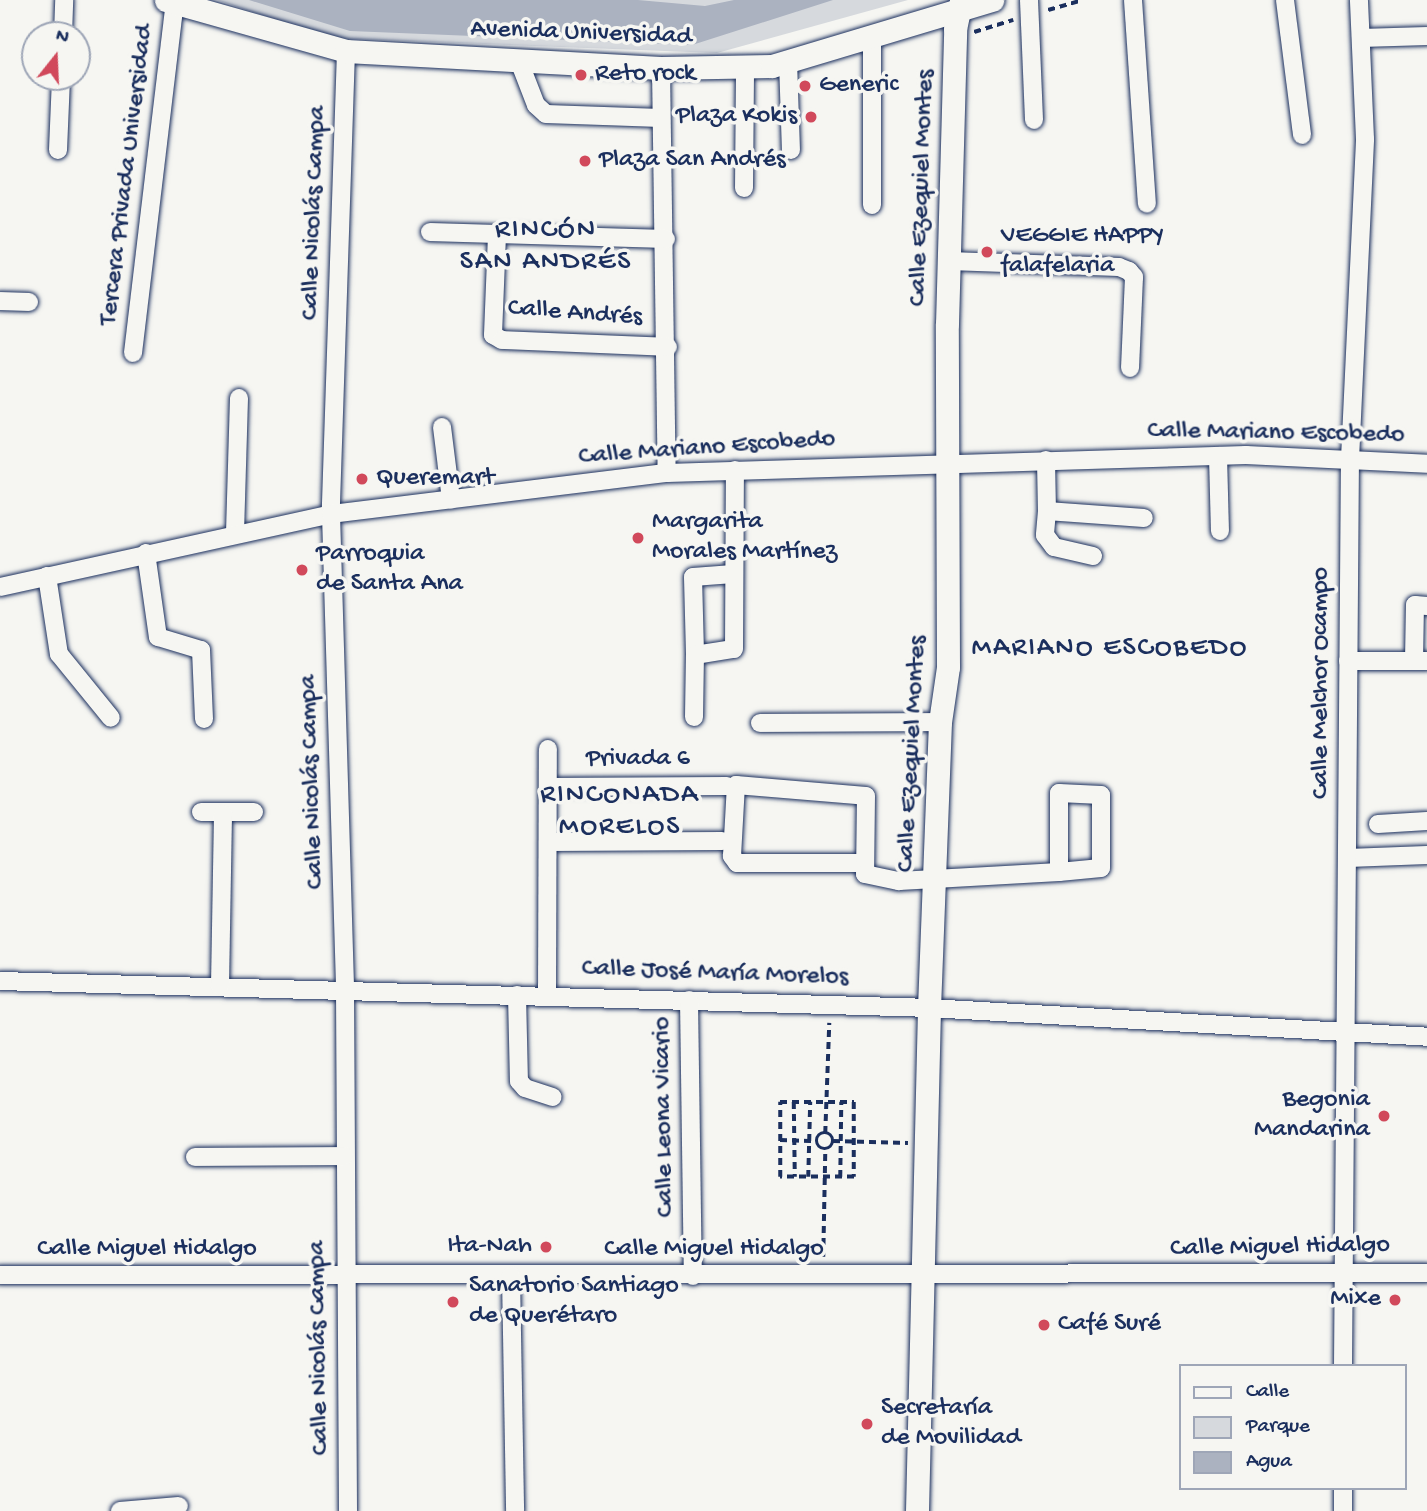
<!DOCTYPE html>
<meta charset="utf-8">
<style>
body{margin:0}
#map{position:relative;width:1427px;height:1511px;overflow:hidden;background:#f6f6f2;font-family:"Gochi Hand",sans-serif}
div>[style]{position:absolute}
.green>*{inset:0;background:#d6d9dd}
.water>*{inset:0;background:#abb2c0}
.path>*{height:3.5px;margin-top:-1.75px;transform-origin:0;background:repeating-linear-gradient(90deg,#1b2f5e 0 7px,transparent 0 12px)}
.path>.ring{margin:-1.75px;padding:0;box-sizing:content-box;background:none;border:3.5px solid #1b2f5e;border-radius:50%}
.roads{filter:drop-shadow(0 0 2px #1b2f5e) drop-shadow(0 0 2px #1b2f5e)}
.minor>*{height:18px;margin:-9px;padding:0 9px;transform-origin:9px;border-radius:9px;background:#f6f6f2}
.major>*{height:23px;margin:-11.5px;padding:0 11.5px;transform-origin:11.5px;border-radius:11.5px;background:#f6f6f2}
.dots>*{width:19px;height:19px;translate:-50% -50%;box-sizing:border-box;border:4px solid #f6f6f2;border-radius:50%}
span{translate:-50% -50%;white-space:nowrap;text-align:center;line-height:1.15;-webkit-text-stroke:7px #f6f6f2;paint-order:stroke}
.street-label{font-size:26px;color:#1b2f5e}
.poi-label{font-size:26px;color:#1b2f5e}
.left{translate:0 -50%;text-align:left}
.right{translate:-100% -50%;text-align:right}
.neighbourhood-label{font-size:28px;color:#1b2f5e;letter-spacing:2px}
.legend{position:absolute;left:1179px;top:1364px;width:228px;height:126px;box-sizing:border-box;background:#f6f6f2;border:2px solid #9ea6b7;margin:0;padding:9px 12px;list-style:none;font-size:21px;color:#1b2f5e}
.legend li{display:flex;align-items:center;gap:14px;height:35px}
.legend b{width:35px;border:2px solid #9ea6b7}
.north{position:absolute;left:21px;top:21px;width:70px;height:70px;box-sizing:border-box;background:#f6f6f2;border:2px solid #9ea6b7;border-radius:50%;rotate:18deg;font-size:19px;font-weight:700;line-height:28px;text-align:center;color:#1b2f5e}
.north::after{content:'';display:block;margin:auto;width:24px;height:32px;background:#d1495b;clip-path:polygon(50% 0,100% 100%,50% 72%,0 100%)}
</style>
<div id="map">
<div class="green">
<div style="clip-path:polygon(217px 0,908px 0,717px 53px,331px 38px)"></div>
</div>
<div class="water">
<div style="clip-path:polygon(249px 0,638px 0,705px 6px,734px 0,833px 0,692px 45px,350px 31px)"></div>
</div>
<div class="path">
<div style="left:1048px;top:10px;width:35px;rotate:-16deg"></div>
<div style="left:974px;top:32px;width:41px;rotate:-17.1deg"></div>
<div style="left:780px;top:1102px;width:74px"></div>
<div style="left:854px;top:1102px;width:75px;rotate:90deg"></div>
<div style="left:854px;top:1177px;width:74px;rotate:180deg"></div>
<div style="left:780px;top:1177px;width:75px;rotate:-90deg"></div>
<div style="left:794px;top:1102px;width:75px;rotate:89.2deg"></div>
<div style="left:825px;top:1133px;width:110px;rotate:-87.9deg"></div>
<div class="ring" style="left:817px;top:1133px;width:12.5px;height:12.5px"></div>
<div style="left:780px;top:1140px;width:37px;rotate:2deg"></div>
<div style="left:833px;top:1141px;width:75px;rotate:1.5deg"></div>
<div style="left:808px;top:1177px;width:75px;rotate:-88.5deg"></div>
<div style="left:840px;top:1177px;width:75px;rotate:-89.2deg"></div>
<div style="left:823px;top:1257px;width:108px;rotate:-88.9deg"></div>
</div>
<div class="roads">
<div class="minor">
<div style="left:1029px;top:0;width:120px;rotate:87.6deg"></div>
<div style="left:1133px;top:0;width:204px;rotate:86.1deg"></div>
<div style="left:1285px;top:0;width:136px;rotate:82.8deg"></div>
<div style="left:63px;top:35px;width:35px;rotate:-88deg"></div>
<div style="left:872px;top:37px;width:168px;rotate:90deg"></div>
<div style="left:1361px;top:38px;width:66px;rotate:-1.7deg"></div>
<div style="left:346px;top:51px;width:463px;rotate:91.9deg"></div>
<div style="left:331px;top:514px;width:476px;rotate:88.3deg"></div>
<div style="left:345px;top:990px;width:521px;rotate:89.67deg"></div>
<div style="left:519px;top:61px;width:47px;rotate:68.9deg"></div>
<div style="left:536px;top:105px;width:13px;rotate:42deg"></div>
<div style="left:546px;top:114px;width:115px;rotate:2deg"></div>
<div style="left:788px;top:61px;width:89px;rotate:88.1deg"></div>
<div style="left:661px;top:68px;width:405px;rotate:89.2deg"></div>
<div style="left:58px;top:150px;width:73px;rotate:-87.6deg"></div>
<div style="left:744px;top:188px;width:122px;rotate:-89.5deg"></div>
<div style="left:430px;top:232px;width:236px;rotate:1.7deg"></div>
<div style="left:497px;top:235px;width:100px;rotate:92.3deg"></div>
<div style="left:493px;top:335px;width:10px;rotate:29deg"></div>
<div style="left:502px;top:340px;width:166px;rotate:2.4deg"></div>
<div style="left:949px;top:261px;width:170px;rotate:2deg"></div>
<div style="left:1119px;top:267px;width:11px;rotate:22deg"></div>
<div style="left:1129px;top:271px;width:8px;rotate:50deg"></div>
<div style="left:1134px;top:277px;width:91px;rotate:92.5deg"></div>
<div style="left:0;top:301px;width:29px;rotate:2deg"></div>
<div style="left:133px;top:353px;width:353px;rotate:-83.2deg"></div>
<div style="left:442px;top:427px;width:73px;rotate:82.9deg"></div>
<div style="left:1218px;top:456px;width:75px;rotate:88.5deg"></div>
<div style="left:1046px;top:460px;width:51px;rotate:88.9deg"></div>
<div style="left:1047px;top:511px;width:97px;rotate:4.1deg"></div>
<div style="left:1047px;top:511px;width:24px;rotate:95deg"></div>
<div style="left:1045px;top:535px;width:15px;rotate:53deg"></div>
<div style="left:1054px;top:547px;width:40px;rotate:13deg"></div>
<div style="left:235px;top:533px;width:135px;rotate:-88.3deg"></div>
<div style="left:146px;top:553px;width:85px;rotate:81.9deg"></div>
<div style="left:158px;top:637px;width:45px;rotate:16.8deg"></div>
<div style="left:201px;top:650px;width:69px;rotate:87.5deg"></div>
<div style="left:733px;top:574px;width:40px;rotate:175.7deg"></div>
<div style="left:693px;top:577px;width:78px;rotate:88.5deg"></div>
<div style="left:695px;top:655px;width:39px;rotate:-9deg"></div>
<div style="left:734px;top:649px;width:179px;rotate:-89.7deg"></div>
<div style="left:47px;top:576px;width:79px;rotate:81.3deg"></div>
<div style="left:59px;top:654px;width:82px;rotate:50.9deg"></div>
<div style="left:0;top:587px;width:339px;rotate:-12.4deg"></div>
<div style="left:331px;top:514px;width:338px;rotate:-7deg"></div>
<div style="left:667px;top:473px;width:579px;rotate:-1.78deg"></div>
<div style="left:1246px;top:455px;width:181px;rotate:2.8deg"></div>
<div style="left:1348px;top:661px;width:79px"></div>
<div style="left:1414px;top:661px;width:56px;rotate:-89deg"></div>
<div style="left:1415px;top:605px;width:12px;rotate:5deg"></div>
<div style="left:694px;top:717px;width:62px;rotate:-89.1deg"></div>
<div style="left:760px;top:723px;width:180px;rotate:-0.3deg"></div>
<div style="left:549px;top:787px;width:178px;rotate:-0.3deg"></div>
<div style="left:201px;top:812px;width:53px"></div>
<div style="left:1378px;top:824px;width:49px;rotate:-3.5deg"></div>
<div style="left:548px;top:842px;width:174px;rotate:-0.3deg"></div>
<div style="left:1348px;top:858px;width:79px;rotate:-2.2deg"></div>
<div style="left:862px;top:863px;width:125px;rotate:180deg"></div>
<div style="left:737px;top:863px;width:9px;rotate:-126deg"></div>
<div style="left:732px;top:856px;width:71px;rotate:-86.8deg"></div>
<div style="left:736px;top:785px;width:130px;rotate:4.8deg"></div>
<div style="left:866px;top:796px;width:78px;rotate:90.7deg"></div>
<div style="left:865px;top:874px;width:35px;rotate:12deg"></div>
<div style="left:899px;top:881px;width:160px;rotate:-3.2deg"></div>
<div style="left:1059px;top:872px;width:42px;rotate:-5.4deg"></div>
<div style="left:1101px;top:868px;width:73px;rotate:-90deg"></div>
<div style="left:1101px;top:795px;width:42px;rotate:-177.3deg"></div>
<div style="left:1059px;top:793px;width:79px;rotate:90deg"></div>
<div style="left:0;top:981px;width:929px;rotate:1.66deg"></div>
<div style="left:929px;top:1008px;width:499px;rotate:3.3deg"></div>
<div style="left:220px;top:986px;width:172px;rotate:-89deg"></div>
<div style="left:547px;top:994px;width:245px;rotate:-89.8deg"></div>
<div style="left:517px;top:995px;width:86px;rotate:88.7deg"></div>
<div style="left:519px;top:1081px;width:9px;rotate:49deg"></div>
<div style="left:525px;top:1088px;width:29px;rotate:18deg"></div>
<div style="left:689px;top:1000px;width:276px;rotate:89.2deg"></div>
<div style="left:195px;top:1157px;width:149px;rotate:-0.4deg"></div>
<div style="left:0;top:1275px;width:1427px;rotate:-0.08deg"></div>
<div style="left:511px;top:1276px;width:235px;rotate:89deg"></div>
<div style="left:1343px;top:1366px;width:907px;rotate:-89.56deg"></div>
<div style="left:1350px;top:459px;width:320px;rotate:-87.3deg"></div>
<div style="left:1365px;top:139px;width:139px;rotate:-92.5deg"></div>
<div style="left:120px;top:1511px;width:59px;rotate:-4.8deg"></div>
<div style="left:1343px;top:1511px;width:23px;rotate:-90deg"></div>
</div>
<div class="major">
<div style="left:166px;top:0;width:187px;rotate:15.8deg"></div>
<div style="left:346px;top:51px;width:315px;rotate:3.1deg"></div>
<div style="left:661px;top:68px;width:111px;rotate:-1deg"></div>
<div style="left:772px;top:66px;width:230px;rotate:-16.7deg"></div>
<div style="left:917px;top:1511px;width:503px;rotate:-88.63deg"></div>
<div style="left:929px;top:1008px;width:286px;rotate:-87.8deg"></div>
<div style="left:940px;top:722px;width:56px;rotate:-81.7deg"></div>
<div style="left:948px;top:667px;width:343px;rotate:-90.2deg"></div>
<div style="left:947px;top:324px;width:295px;rotate:-88.4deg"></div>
<div style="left:955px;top:29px;width:30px;rotate:-78deg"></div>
</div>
</div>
<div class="dots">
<div style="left:581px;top:75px;background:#d1495b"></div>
<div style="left:805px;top:86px;background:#d1495b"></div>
<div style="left:811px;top:117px;background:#d1495b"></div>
<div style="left:585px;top:161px;background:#d1495b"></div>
<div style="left:987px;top:252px;background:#d1495b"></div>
<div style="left:362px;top:479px;background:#d1495b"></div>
<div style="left:638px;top:538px;background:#d1495b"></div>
<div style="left:302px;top:570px;background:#d1495b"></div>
<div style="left:1384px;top:1116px;background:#d1495b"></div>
<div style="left:546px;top:1247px;background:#d1495b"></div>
<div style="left:1395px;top:1300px;background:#d1495b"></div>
<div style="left:453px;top:1302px;background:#d1495b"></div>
<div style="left:1044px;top:1325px;background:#d1495b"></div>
<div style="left:867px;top:1424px;background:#d1495b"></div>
</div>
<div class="street-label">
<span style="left:581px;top:34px;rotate:2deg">Avenida Universidad</span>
<span style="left:128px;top:175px;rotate:-83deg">Tercera Privada Universidad</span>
<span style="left:923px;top:188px;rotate:-88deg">Calle Ezequiel Montes</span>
<span style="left:315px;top:213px;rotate:-88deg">Calle Nicolás Campa</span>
<span style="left:575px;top:314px;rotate:4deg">Calle Andrés</span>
<span style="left:1276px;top:434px;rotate:1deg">Calle Mariano Escobedo</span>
<span style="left:707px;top:449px;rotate:-4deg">Calle Mariano Escobedo</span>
<span style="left:1322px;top:683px;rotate:-90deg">Calle Melchor Ocampo</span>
<span style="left:913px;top:754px;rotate:-87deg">Calle Ezequiel Montes</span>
<span style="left:638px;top:760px">Privada 6</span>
<span style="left:313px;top:782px;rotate:-92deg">Calle Nicolás Campa</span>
<span style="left:715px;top:974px;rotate:2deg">Calle José María Morelos</span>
<span style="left:665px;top:1117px;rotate:-91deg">Calle Leona Vicario</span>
<span style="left:1280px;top:1248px;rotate:-1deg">Calle Miguel Hidalgo</span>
<span style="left:147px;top:1250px">Calle Miguel Hidalgo</span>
<span style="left:714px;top:1250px">Calle Miguel Hidalgo</span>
<span style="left:320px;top:1348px;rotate:-91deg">Calle Nicolás Campa</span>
</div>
<div class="poi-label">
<span class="left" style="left:595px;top:75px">Reto rock</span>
<span class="left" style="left:819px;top:86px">Generic</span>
<span class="right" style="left:797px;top:117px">Plaza Kokis</span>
<span class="left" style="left:599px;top:161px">Plaza San Andrés</span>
<span class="left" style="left:1001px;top:252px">VEGGIE HAPPY<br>falafelaria</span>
<span class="left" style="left:376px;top:479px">Queremart</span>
<span class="left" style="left:652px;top:538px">Margarita<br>Morales Martínez</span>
<span class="left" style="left:316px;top:570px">Parroquia<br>de Santa Ana</span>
<span class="right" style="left:1370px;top:1116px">Begonia<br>Mandarina</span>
<span class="right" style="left:532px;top:1247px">Ita-Nah</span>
<span class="left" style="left:469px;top:1302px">Sanatorio Santiago<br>de Querétaro</span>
<span class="right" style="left:1381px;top:1300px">Mixe</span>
<span class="left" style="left:1058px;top:1325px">Café Suré</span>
<span class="left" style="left:881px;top:1424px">Secretaría<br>de Movilidad</span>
</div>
<div class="neighbourhood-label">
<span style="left:546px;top:247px">RINCÓN<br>SAN ANDRÉS</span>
<span style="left:1110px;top:649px">MARIANO ESCOBEDO</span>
<span style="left:620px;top:812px">RINCONADA<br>MORELOS</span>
</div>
<ul class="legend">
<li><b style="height:9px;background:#f6f6f2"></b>Calle</li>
<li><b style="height:19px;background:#d6d9dd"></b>Parque</li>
<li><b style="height:19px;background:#abb2c0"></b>Agua</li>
</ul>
<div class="north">N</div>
</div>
